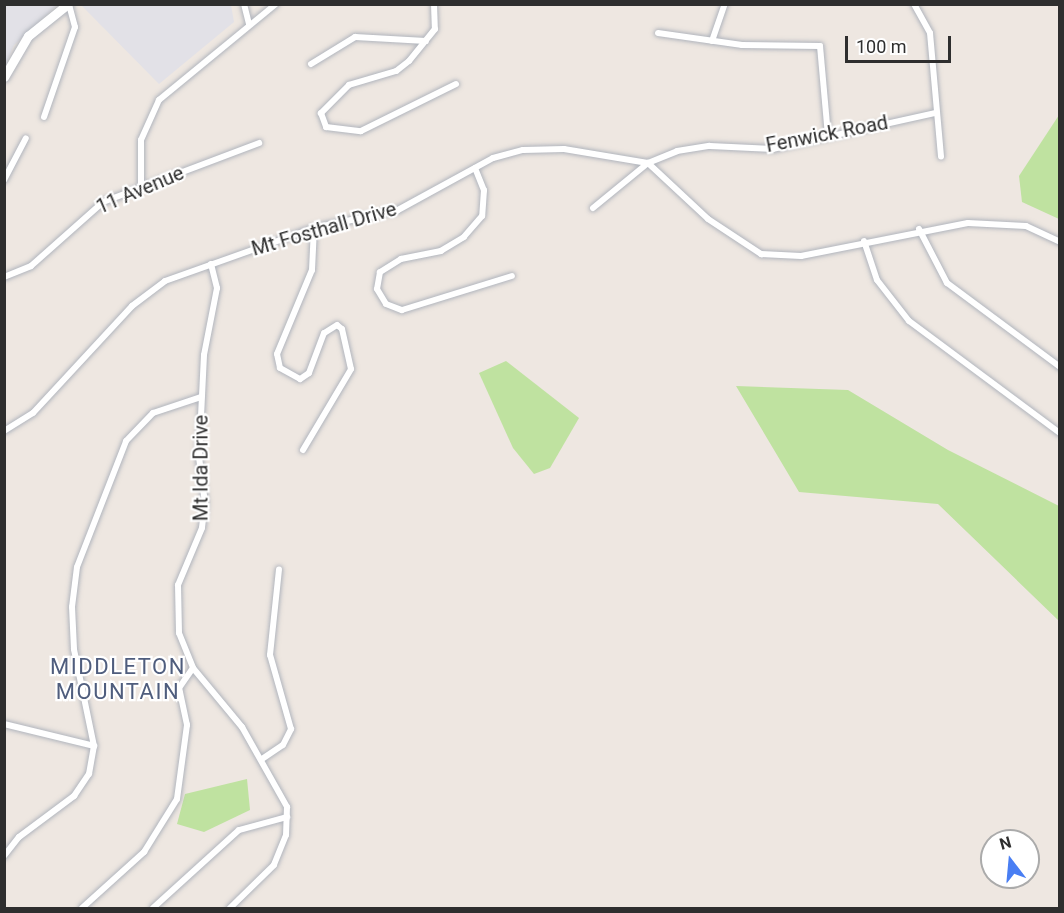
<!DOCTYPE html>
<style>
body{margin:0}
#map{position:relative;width:1064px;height:913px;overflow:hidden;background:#eee7e1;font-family:Roboto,sans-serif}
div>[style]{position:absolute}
.industrial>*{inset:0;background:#e2e1e7}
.green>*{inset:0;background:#bfe2a0}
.roads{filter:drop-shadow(0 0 2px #b1b5bd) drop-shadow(0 0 2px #b1b5bd)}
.street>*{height:6px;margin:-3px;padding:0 3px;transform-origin:3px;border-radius:3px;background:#fff}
.secondary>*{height:9px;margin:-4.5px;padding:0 4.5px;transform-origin:4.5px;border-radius:4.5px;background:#fff}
span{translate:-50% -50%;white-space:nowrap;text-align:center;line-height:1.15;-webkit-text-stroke:4.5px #fff;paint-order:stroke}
.street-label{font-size:20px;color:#2e2e2e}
.quarter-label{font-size:22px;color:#4f5d7d;letter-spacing:1.5px}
.frame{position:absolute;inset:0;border:6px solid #2e2e2e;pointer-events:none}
.north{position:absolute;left:980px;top:829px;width:60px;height:60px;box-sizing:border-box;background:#fff;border:2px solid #ababab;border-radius:50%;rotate:344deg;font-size:16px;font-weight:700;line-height:24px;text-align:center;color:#2e2e2e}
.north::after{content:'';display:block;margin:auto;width:21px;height:27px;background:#497ef3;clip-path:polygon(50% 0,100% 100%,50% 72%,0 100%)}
.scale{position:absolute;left:845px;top:36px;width:106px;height:27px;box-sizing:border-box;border:3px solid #2e2e2e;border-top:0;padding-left:8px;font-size:18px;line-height:21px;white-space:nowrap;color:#2e2e2e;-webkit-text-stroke:4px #fff;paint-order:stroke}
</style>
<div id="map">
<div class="industrial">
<div style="clip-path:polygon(5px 4px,57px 5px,14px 45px,5px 66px)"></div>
<div style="clip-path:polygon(81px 5px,231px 5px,234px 22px,159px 84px)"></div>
</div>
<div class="green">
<div style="clip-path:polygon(1059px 115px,1059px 219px,1022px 202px,1019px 176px)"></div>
<div style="clip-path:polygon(506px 361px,579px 418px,550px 468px,534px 474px,513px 448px,479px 373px)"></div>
<div style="clip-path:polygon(736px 386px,848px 390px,948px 450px,1059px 506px,1059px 621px,938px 504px,799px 492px)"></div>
<div style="clip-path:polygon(247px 779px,250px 810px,204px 832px,177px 824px,185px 794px)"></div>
</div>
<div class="roads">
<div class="street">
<div style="left:244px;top:4px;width:21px;rotate:76deg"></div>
<div style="left:434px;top:4px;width:25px;rotate:88deg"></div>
<div style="left:435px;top:29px;width:41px;rotate:129.1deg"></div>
<div style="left:409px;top:61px;width:16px;rotate:142deg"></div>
<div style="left:396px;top:71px;width:49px;rotate:163.4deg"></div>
<div style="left:349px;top:85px;width:40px;rotate:135deg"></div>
<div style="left:321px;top:113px;width:15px;rotate:70deg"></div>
<div style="left:326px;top:127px;width:35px;rotate:7deg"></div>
<div style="left:361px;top:131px;width:106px;rotate:-26.3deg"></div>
<div style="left:914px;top:4px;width:33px;rotate:61deg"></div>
<div style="left:930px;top:33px;width:124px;rotate:84.9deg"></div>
<div style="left:658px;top:33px;width:85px;rotate:8.1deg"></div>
<div style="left:742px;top:45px;width:78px;rotate:0.7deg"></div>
<div style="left:820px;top:46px;width:89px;rotate:84.9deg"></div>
<div style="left:712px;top:41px;width:39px;rotate:-71deg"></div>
<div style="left:311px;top:64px;width:52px;rotate:-31.5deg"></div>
<div style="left:355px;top:37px;width:71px;rotate:3.2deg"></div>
<div style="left:44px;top:117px;width:95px;rotate:-71deg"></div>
<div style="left:75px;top:27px;width:24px;rotate:-105deg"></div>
<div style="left:475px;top:168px;width:24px;rotate:68deg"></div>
<div style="left:484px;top:190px;width:26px;rotate:94deg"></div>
<div style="left:482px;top:216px;width:28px;rotate:131deg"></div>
<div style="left:464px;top:237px;width:27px;rotate:149deg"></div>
<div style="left:441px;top:251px;width:41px;rotate:168.7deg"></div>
<div style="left:401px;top:259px;width:25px;rotate:148deg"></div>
<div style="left:380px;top:272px;width:17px;rotate:100deg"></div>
<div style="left:377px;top:289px;width:17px;rotate:59deg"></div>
<div style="left:386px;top:304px;width:17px;rotate:21deg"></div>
<div style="left:402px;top:310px;width:115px;rotate:-17.2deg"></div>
<div style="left:4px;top:180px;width:47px;rotate:-62.4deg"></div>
<div style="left:141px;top:187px;width:47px;rotate:-90deg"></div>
<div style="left:141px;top:140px;width:44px;rotate:-65.8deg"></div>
<div style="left:159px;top:100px;width:151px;rotate:-39.4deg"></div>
<div style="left:593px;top:208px;width:71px;rotate:-39.3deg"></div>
<div style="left:648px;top:163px;width:31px;rotate:-22deg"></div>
<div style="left:677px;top:151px;width:33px;rotate:-9deg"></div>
<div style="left:710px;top:146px;width:63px;rotate:2.7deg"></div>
<div style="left:773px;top:149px;width:166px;rotate:-12.5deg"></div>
<div style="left:919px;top:229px;width:61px;rotate:62.6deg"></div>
<div style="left:947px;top:283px;width:141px;rotate:36.6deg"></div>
<div style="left:864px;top:241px;width:41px;rotate:71.6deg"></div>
<div style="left:877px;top:280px;width:52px;rotate:52deg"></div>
<div style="left:909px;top:321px;width:188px;rotate:36.6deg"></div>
<div style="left:211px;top:264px;width:25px;rotate:76deg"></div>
<div style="left:217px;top:288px;width:68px;rotate:101deg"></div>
<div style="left:204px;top:355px;width:102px;rotate:92.8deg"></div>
<div style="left:199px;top:457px;width:46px;rotate:82.6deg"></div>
<div style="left:205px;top:503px;width:25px;rotate:97deg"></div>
<div style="left:202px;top:528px;width:62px;rotate:112.8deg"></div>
<div style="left:178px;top:585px;width:48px;rotate:88.8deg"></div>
<div style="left:179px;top:633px;width:38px;rotate:68deg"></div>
<div style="left:193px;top:668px;width:77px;rotate:50.3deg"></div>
<div style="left:242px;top:727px;width:92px;rotate:60.6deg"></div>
<div style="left:287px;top:807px;width:28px;rotate:92deg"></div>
<div style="left:286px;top:835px;width:32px;rotate:112deg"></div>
<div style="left:274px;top:865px;width:62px;rotate:135.7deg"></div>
<div style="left:4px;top:277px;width:29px;rotate:-22deg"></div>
<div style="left:31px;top:266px;width:96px;rotate:-41.6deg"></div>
<div style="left:103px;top:202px;width:167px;rotate:-20.7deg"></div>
<div style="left:4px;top:431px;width:34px;rotate:-32deg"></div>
<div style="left:33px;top:413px;width:146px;rotate:-47.2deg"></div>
<div style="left:132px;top:306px;width:41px;rotate:-37.1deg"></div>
<div style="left:165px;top:281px;width:158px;rotate:-19.6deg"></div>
<div style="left:314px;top:228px;width:86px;rotate:-12.1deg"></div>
<div style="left:398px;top:210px;width:108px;rotate:-28.7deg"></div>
<div style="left:493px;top:158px;width:31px;rotate:-15deg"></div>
<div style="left:523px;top:150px;width:41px;rotate:-1.4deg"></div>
<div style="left:564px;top:149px;width:85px;rotate:9.5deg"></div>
<div style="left:648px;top:163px;width:82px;rotate:43deg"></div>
<div style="left:708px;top:219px;width:64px;rotate:33.4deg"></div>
<div style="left:761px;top:254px;width:40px;rotate:2.9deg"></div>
<div style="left:801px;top:256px;width:170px;rotate:-11.2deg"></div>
<div style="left:968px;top:223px;width:58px;rotate:3deg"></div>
<div style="left:1026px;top:226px;width:38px;rotate:25deg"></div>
<div style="left:303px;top:450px;width:94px;rotate:-59.3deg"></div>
<div style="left:351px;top:369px;width:41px;rotate:-102.7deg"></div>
<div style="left:342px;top:329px;width:6px;rotate:-141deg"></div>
<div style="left:337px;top:325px;width:15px;rotate:148deg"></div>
<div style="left:324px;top:333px;width:43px;rotate:110.6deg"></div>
<div style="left:309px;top:373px;width:11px;rotate:146deg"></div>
<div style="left:300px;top:379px;width:23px;rotate:-151deg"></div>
<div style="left:280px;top:368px;width:14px;rotate:-102deg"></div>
<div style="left:277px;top:354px;width:91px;rotate:-67.4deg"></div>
<div style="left:312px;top:270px;width:42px;rotate:-87.3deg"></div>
<div style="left:4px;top:724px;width:93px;rotate:13.7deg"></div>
<div style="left:262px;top:759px;width:25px;rotate:-34deg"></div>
<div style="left:283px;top:745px;width:18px;rotate:-63deg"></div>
<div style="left:291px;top:729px;width:77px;rotate:-105.8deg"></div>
<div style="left:270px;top:655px;width:86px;rotate:-84deg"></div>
<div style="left:4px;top:856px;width:24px;rotate:-52deg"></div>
<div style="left:19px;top:837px;width:69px;rotate:-36.7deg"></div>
<div style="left:74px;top:796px;width:27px;rotate:-56deg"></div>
<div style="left:89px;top:774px;width:28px;rotate:-80deg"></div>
<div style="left:94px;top:746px;width:99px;rotate:-101.7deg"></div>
<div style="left:74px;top:649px;width:42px;rotate:-92.7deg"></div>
<div style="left:72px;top:607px;width:40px;rotate:-82.9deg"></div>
<div style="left:77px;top:567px;width:135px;rotate:-68.7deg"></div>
<div style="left:126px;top:441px;width:39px;rotate:-46deg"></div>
<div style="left:153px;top:413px;width:51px;rotate:-18.4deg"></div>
<div style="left:82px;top:908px;width:84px;rotate:-42.1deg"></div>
<div style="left:144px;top:852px;width:62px;rotate:-58.1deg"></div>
<div style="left:177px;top:799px;width:75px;rotate:-82.3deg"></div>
<div style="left:187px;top:725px;width:38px;rotate:-102deg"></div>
<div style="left:179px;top:688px;width:24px;rotate:-55deg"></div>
<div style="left:153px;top:908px;width:116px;rotate:-42.2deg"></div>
<div style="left:239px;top:830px;width:50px;rotate:-15.2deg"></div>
</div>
<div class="secondary">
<div style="left:4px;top:77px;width:48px;rotate:-59.7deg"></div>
<div style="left:28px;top:36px;width:51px;rotate:-38.7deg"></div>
</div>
</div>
<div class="street-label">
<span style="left:827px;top:134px;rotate:-11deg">Fenwick Road</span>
<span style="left:140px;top:190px;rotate:-23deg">11 Avenue</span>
<span style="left:324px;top:229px;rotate:-16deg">Mt Fosthall Drive</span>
<span style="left:201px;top:468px;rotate:-90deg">Mt Ida Drive</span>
</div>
<div class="quarter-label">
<span style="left:118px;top:679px">MIDDLETON<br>MOUNTAIN</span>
</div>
<div class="frame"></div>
<div class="north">N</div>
<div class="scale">100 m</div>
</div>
